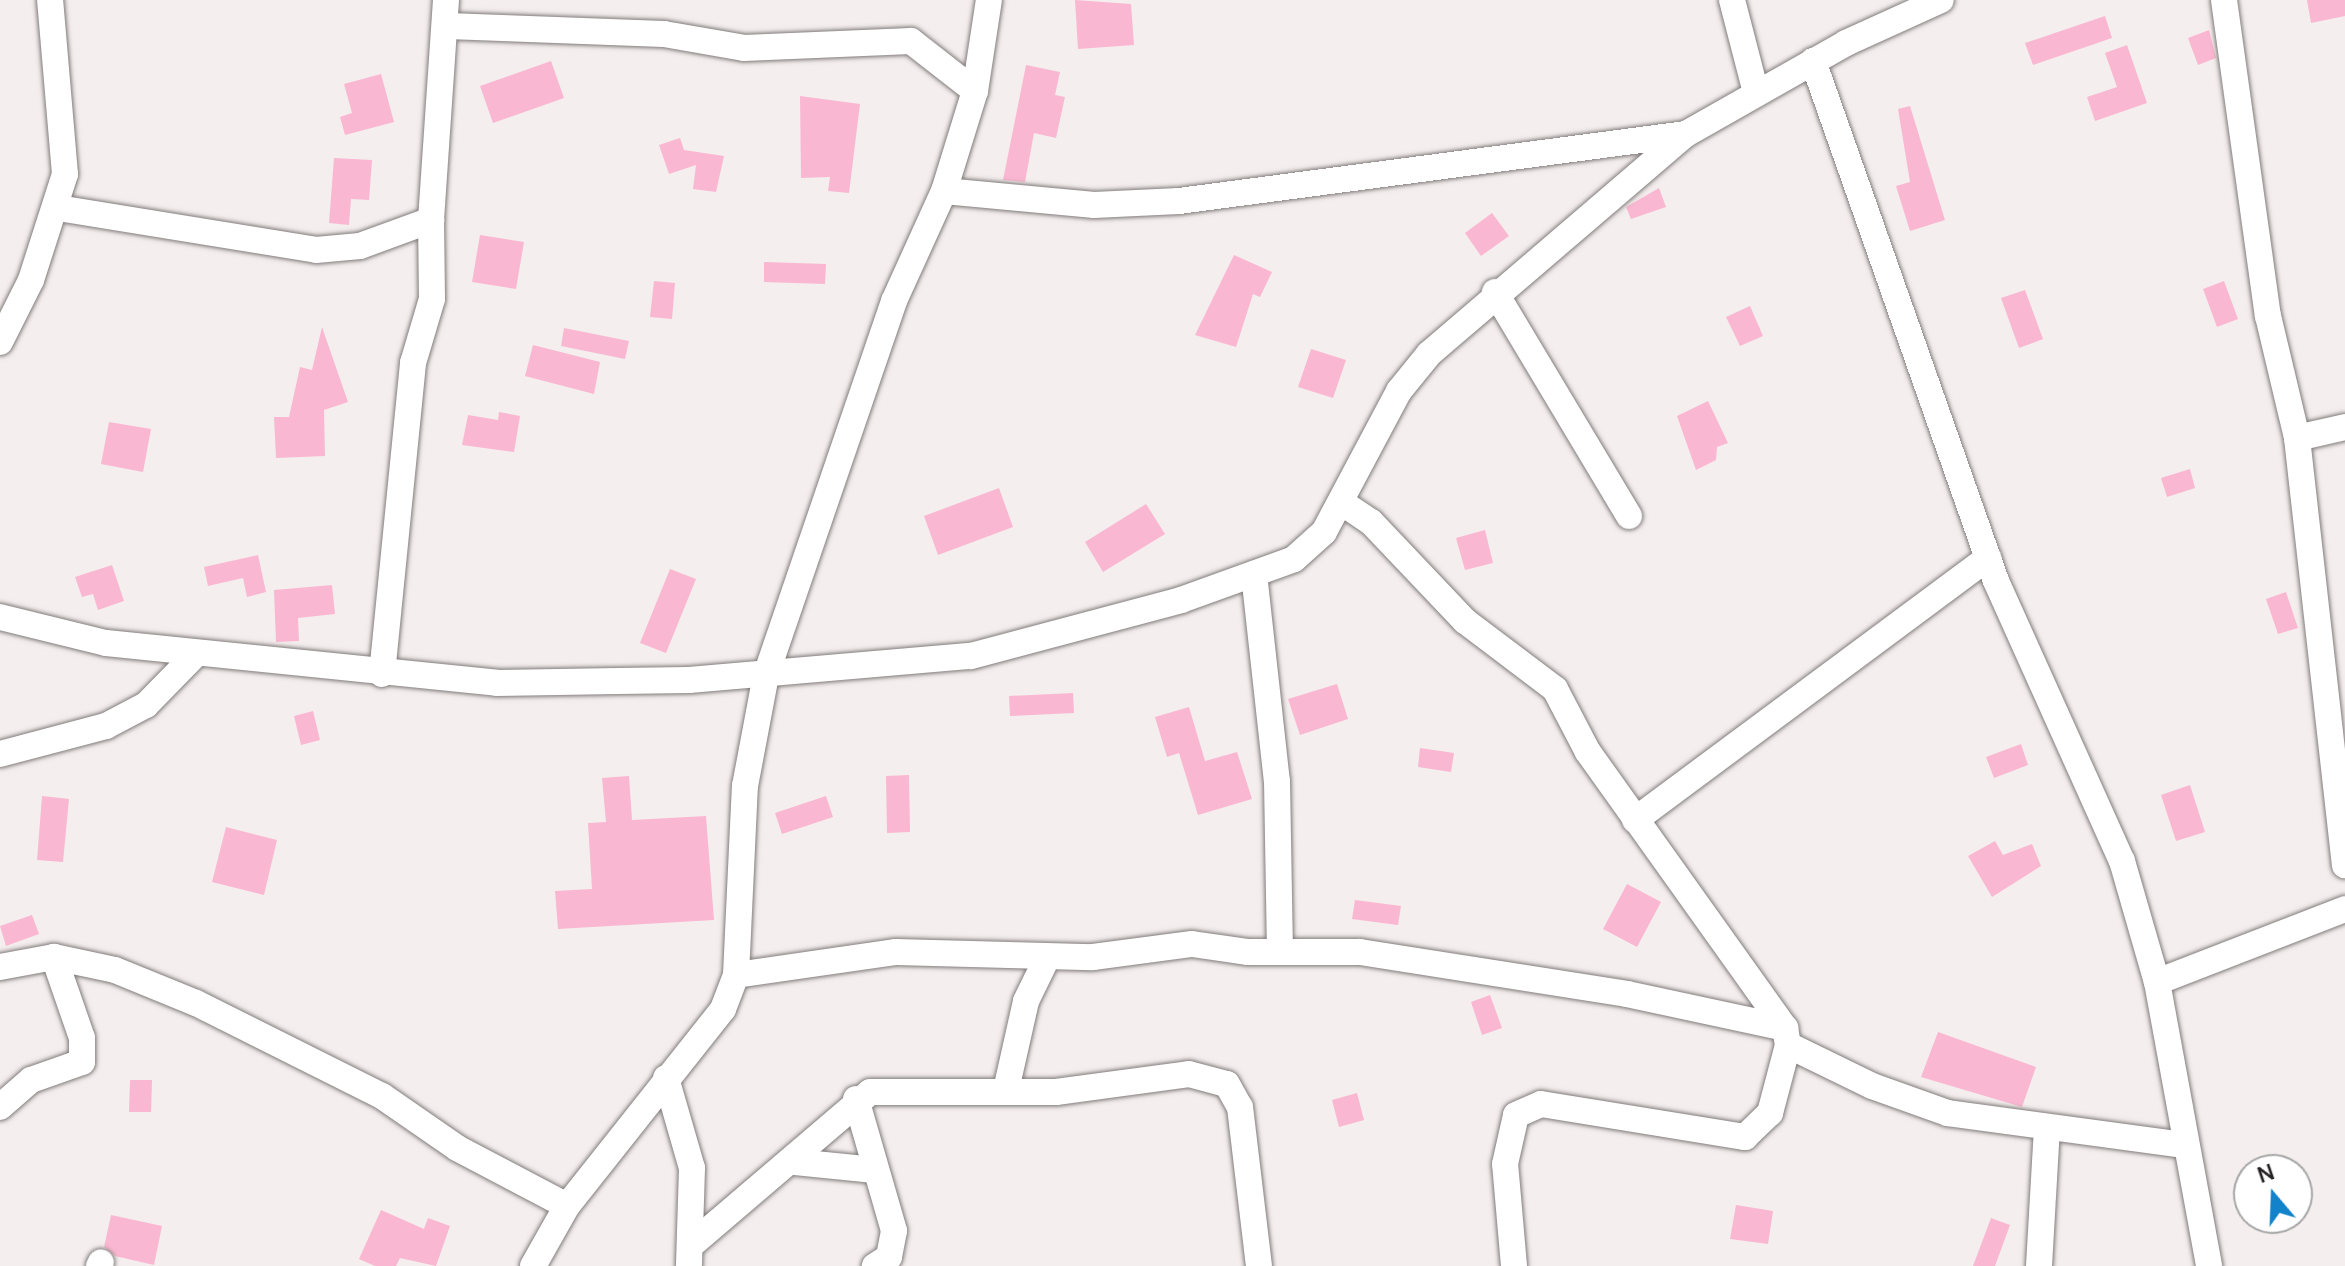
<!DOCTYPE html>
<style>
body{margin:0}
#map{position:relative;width:2345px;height:1266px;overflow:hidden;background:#f4eeee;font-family:Manrope,sans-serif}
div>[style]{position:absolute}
.building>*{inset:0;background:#fab7d1}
.roads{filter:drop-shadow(0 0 2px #817c7b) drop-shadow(0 0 2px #817c7b)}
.street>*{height:26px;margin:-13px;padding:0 13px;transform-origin:13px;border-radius:13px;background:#fff}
span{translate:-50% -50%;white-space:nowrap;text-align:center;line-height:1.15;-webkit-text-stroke:6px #fff;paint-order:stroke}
.north{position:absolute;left:2233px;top:1154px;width:80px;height:80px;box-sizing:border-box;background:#fff;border:2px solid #a7a7a7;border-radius:50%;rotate:341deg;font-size:22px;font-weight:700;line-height:32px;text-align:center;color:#242222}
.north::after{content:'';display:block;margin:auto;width:28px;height:36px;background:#1282cb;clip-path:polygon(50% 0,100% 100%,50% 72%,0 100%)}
</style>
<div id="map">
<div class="building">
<div style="clip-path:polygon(1075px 0,1131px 4px,1134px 45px,1078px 49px)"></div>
<div style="clip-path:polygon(2307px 0,2345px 0,2345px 16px,2311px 23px)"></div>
<div style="clip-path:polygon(2105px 16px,2112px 38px,2033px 65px,2025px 43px)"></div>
<div style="clip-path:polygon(2209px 30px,2216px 58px,2198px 65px,2188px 38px)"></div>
<div style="clip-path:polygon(2127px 45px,2147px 103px,2095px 121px,2087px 97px,2117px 87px,2105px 53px)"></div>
<div style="clip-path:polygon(551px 61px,564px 98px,493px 123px,480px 86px)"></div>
<div style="clip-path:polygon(1026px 65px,1060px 72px,1055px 95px,1065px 97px,1056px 138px,1034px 133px,1025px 182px,1003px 180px)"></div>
<div style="clip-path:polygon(381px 74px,394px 122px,345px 135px,340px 117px,352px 113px,344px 84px)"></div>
<div style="clip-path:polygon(800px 96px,860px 104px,849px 193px,828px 191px,830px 177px,801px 178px)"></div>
<div style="clip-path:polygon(1910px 106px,1945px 220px,1910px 231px,1896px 186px,1910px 182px,1898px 109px)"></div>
<div style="clip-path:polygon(680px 138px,684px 150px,724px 156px,716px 192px,693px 189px,696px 165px,669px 174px,659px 145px)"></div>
<div style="clip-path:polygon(334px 158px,372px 160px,369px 200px,351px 199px,349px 225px,329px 223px)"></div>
<div style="clip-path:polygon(1659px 188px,1666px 207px,1631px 219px,1626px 207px)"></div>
<div style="clip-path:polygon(1492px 213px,1509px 236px,1481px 256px,1465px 233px)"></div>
<div style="clip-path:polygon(480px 235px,524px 242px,516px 289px,472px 282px)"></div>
<div style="clip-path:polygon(1234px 255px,1272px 272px,1260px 297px,1253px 294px,1236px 347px,1195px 335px)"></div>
<div style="clip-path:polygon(764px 262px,826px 264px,825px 284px,764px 282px)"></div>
<div style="clip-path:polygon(654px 281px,675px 283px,672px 319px,650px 317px)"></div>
<div style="clip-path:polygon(2224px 281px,2238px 319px,2217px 327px,2203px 289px)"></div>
<div style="clip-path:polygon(2025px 290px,2043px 339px,2019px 348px,2001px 298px)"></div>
<div style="clip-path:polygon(1750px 306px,1763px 336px,1740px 346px,1726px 317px)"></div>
<div style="clip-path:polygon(322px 327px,348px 402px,324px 410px,325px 456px,276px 458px,274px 417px,289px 417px,300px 367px,312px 370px)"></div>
<div style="clip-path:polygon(564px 328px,629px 341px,625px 359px,561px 346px)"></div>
<div style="clip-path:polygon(533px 345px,600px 362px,594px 394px,525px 376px)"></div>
<div style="clip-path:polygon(1311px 349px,1346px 360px,1333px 398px,1298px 387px)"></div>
<div style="clip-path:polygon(1708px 401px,1728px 443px,1717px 447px,1716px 460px,1696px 470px,1677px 416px)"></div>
<div style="clip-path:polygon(499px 412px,520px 416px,514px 452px,462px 445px,468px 415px,498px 420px)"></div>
<div style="clip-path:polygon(109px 422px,151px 429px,143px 472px,101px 464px)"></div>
<div style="clip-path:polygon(2190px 469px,2195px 488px,2167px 497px,2161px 478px)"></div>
<div style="clip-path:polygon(999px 488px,1013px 527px,938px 555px,924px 516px)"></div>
<div style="clip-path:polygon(1146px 504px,1165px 534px,1103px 572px,1085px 542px)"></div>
<div style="clip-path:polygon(1485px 530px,1493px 563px,1465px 570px,1456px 538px)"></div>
<div style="clip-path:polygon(258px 555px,266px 592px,247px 597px,243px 578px,208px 586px,204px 567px)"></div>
<div style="clip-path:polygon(112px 565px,124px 601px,98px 610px,93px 594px,82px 597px,75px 577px)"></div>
<div style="clip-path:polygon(670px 569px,696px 579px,666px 653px,640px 643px)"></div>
<div style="clip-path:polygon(332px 585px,335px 614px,298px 618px,299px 641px,276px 642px,274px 590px)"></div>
<div style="clip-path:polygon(2286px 592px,2298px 628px,2278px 634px,2266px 599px)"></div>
<div style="clip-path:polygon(1337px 684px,1348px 719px,1300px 735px,1288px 699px)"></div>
<div style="clip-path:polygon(1073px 693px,1074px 713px,1010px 716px,1009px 696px)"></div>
<div style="clip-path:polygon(1189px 707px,1205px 761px,1237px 752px,1252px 799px,1198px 815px,1179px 753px,1167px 757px,1155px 717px)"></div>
<div style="clip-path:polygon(313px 711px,320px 740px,301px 745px,294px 716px)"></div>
<div style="clip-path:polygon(2021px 744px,2028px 765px,1994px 778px,1986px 757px)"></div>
<div style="clip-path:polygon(1420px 748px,1454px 753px,1451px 772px,1418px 767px)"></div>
<div style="clip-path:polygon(909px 775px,910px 832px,887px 833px,886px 776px)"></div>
<div style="clip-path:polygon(629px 776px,632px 820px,706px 816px,714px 920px,558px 929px,555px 891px,592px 889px,588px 823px,606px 822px,602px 778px)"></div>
<div style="clip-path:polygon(2190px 785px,2205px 832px,2176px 841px,2161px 795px)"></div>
<div style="clip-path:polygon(42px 796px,69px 799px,63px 862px,37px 860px)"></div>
<div style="clip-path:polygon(826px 796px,833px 817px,782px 834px,775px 813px)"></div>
<div style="clip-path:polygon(226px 827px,277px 840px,264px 895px,212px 882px)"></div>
<div style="clip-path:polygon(1995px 841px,2003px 855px,2032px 844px,2041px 866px,1992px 897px,1968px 856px)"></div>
<div style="clip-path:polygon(1627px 884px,1661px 902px,1637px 947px,1603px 929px)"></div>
<div style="clip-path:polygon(1355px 900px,1401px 906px,1398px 925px,1352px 919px)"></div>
<div style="clip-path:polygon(32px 915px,39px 934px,6px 946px,0 926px)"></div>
<div style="clip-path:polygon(1490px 995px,1502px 1028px,1482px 1035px,1471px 1002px)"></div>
<div style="clip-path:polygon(1938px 1032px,2036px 1067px,2022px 1107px,1921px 1077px)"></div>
<div style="clip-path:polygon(130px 1080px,152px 1080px,151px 1112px,129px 1112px)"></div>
<div style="clip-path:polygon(1357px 1093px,1364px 1120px,1339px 1127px,1332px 1100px)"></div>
<div style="clip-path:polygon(1736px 1205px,1773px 1211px,1768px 1244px,1730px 1239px)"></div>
<div style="clip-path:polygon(381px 1210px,424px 1229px,428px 1218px,450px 1226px,436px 1266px,400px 1258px,396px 1266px,375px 1266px,359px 1259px)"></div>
<div style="clip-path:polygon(111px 1215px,162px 1226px,154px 1265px,115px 1256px,104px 1247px)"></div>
<div style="clip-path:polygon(1991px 1218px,2010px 1225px,1995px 1266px,1973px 1266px)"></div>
</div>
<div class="roads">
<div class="street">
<div style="left:1732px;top:0;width:96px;rotate:75.5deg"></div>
<div style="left:2224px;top:0;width:319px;rotate:82.1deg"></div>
<div style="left:2268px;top:316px;width:125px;rotate:76.6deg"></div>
<div style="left:2297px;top:438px;width:430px;rotate:83.6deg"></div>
<div style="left:448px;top:26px;width:216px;rotate:2.1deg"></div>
<div style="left:664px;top:34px;width:81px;rotate:9.9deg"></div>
<div style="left:744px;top:48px;width:167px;rotate:-2.4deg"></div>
<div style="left:911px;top:41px;width:81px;rotate:38deg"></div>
<div style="left:1813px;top:61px;width:551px;rotate:70.61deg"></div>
<div style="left:1996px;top:581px;width:307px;rotate:65.8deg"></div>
<div style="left:2122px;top:861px;width:126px;rotate:73.9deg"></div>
<div style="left:2157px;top:982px;width:289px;rotate:79.6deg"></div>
<div style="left:944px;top:191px;width:151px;rotate:5.3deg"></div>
<div style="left:1094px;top:205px;width:85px;rotate:-2.7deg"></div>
<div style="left:1179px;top:201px;width:511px;rotate:-7.53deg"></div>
<div style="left:58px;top:208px;width:261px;rotate:9.2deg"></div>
<div style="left:316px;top:250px;width:44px;rotate:-5.2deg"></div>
<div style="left:360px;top:246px;width:76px;rotate:-20.1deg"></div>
<div style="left:431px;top:220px;width:221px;rotate:-86.1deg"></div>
<div style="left:1495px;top:292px;width:261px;rotate:59.1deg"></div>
<div style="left:0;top:342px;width:69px;rotate:-63.4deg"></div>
<div style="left:31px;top:280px;width:111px;rotate:-72.2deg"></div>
<div style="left:65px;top:174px;width:175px;rotate:-94.9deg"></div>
<div style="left:2297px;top:438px;width:49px;rotate:-12.9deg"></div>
<div style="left:1344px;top:504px;width:32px;rotate:34deg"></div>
<div style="left:1371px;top:522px;width:137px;rotate:46.5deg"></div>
<div style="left:1465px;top:621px;width:113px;rotate:37.1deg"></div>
<div style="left:1555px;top:689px;width:71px;rotate:62.4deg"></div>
<div style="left:1588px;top:752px;width:339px;rotate:54.5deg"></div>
<div style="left:1254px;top:574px;width:208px;rotate:83.7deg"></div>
<div style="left:1277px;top:781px;width:171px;rotate:89deg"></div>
<div style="left:0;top:617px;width:109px;rotate:13.8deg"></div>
<div style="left:106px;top:643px;width:393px;rotate:5.8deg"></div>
<div style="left:497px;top:683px;width:192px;rotate:-0.9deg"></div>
<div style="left:689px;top:680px;width:283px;rotate:-4.9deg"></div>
<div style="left:971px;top:656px;width:217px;rotate:-14.9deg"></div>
<div style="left:1181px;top:600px;width:120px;rotate:-19.9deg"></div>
<div style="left:1294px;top:559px;width:40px;rotate:-42deg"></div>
<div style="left:1324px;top:532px;width:160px;rotate:-62deg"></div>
<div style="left:1399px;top:391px;width:48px;rotate:-51deg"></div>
<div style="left:1429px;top:354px;width:338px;rotate:-40.6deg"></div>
<div style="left:1686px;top:134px;width:184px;rotate:-29.6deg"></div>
<div style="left:1846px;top:43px;width:104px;rotate:-24.4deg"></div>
<div style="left:382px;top:674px;width:313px;rotate:-84.3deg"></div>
<div style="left:413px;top:363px;width:67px;rotate:-73.5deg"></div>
<div style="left:432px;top:299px;width:79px;rotate:-90.7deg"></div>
<div style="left:0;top:754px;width:110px;rotate:-14.8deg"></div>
<div style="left:106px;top:726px;width:45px;rotate:-27.7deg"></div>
<div style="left:146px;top:705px;width:71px;rotate:-45.6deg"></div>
<div style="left:1635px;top:820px;width:440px;rotate:-36.6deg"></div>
<div style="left:0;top:967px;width:55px;rotate:-10.5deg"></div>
<div style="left:54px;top:957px;width:62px;rotate:12deg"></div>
<div style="left:115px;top:970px;width:87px;rotate:22.2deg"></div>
<div style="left:196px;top:1003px;width:208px;rotate:26.6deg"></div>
<div style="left:382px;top:1096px;width:91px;rotate:34.7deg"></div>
<div style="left:457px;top:1148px;width:124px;rotate:27.8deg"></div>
<div style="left:736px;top:975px;width:162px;rotate:-8.2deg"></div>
<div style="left:896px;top:952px;width:197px;rotate:1.5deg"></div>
<div style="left:1093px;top:957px;width:100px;rotate:-7.5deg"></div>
<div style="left:1192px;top:944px;width:57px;rotate:8.1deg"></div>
<div style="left:1248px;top:952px;width:112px"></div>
<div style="left:1360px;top:952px;width:270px;rotate:8.9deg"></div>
<div style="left:1627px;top:994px;width:162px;rotate:12.1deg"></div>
<div style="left:1785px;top:1028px;width:17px;rotate:80deg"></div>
<div style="left:1788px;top:1045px;width:93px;rotate:26deg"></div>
<div style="left:1872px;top:1086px;width:81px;rotate:19.6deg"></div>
<div style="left:1948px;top:1113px;width:239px;rotate:7.7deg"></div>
<div style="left:2157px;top:982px;width:202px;rotate:-21.2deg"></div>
<div style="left:666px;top:1078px;width:94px;rotate:73.9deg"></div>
<div style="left:692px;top:1168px;width:98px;rotate:91.8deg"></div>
<div style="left:1006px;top:1090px;width:91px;rotate:-77.3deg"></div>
<div style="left:1026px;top:1001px;width:48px;rotate:-64deg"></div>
<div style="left:856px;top:1099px;width:137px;rotate:73.9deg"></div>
<div style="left:894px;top:1231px;width:26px;rotate:101deg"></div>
<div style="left:889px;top:1257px;width:17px;rotate:147deg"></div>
<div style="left:0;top:1107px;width:41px;rotate:-41.1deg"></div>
<div style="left:31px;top:1080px;width:54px;rotate:-19.4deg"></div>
<div style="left:82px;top:1062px;width:24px;rotate:-90deg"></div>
<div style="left:82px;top:1038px;width:86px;rotate:-109.1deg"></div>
<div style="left:795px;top:1162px;width:80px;rotate:5.7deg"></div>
<div style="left:691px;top:1245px;width:235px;rotate:-40.5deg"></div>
<div style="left:870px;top:1092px;width:186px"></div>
<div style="left:1056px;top:1092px;width:134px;rotate:-7.7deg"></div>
<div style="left:1189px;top:1074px;width:39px;rotate:15deg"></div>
<div style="left:1227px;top:1084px;width:26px;rotate:61deg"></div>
<div style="left:1240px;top:1107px;width:160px;rotate:83.2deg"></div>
<div style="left:99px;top:1266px;width:4px;rotate:-63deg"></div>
<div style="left:533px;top:1266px;width:69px;rotate:-60.5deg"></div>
<div style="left:567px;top:1206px;width:251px;rotate:-51.6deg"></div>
<div style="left:723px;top:1009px;width:36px;rotate:-69deg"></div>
<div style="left:736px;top:975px;width:189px;rotate:-87.3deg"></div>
<div style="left:745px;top:786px;width:113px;rotate:-79.3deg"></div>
<div style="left:766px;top:675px;width:395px;rotate:-71.1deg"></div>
<div style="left:894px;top:301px;width:121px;rotate:-65.6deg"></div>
<div style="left:944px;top:191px;width:105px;rotate:-72.8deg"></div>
<div style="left:975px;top:91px;width:92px;rotate:-81.3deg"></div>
<div style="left:1514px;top:1266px;width:102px;rotate:-95deg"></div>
<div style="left:1505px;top:1164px;width:50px;rotate:-77.3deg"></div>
<div style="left:1516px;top:1115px;width:27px;rotate:-24deg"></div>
<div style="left:1541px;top:1104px;width:207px;rotate:9.2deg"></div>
<div style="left:1745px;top:1137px;width:35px;rotate:-44deg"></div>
<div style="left:1770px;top:1113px;width:70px;rotate:-75.2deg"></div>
<div style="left:2039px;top:1266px;width:137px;rotate:-86.7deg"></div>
</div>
</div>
<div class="north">N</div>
</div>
